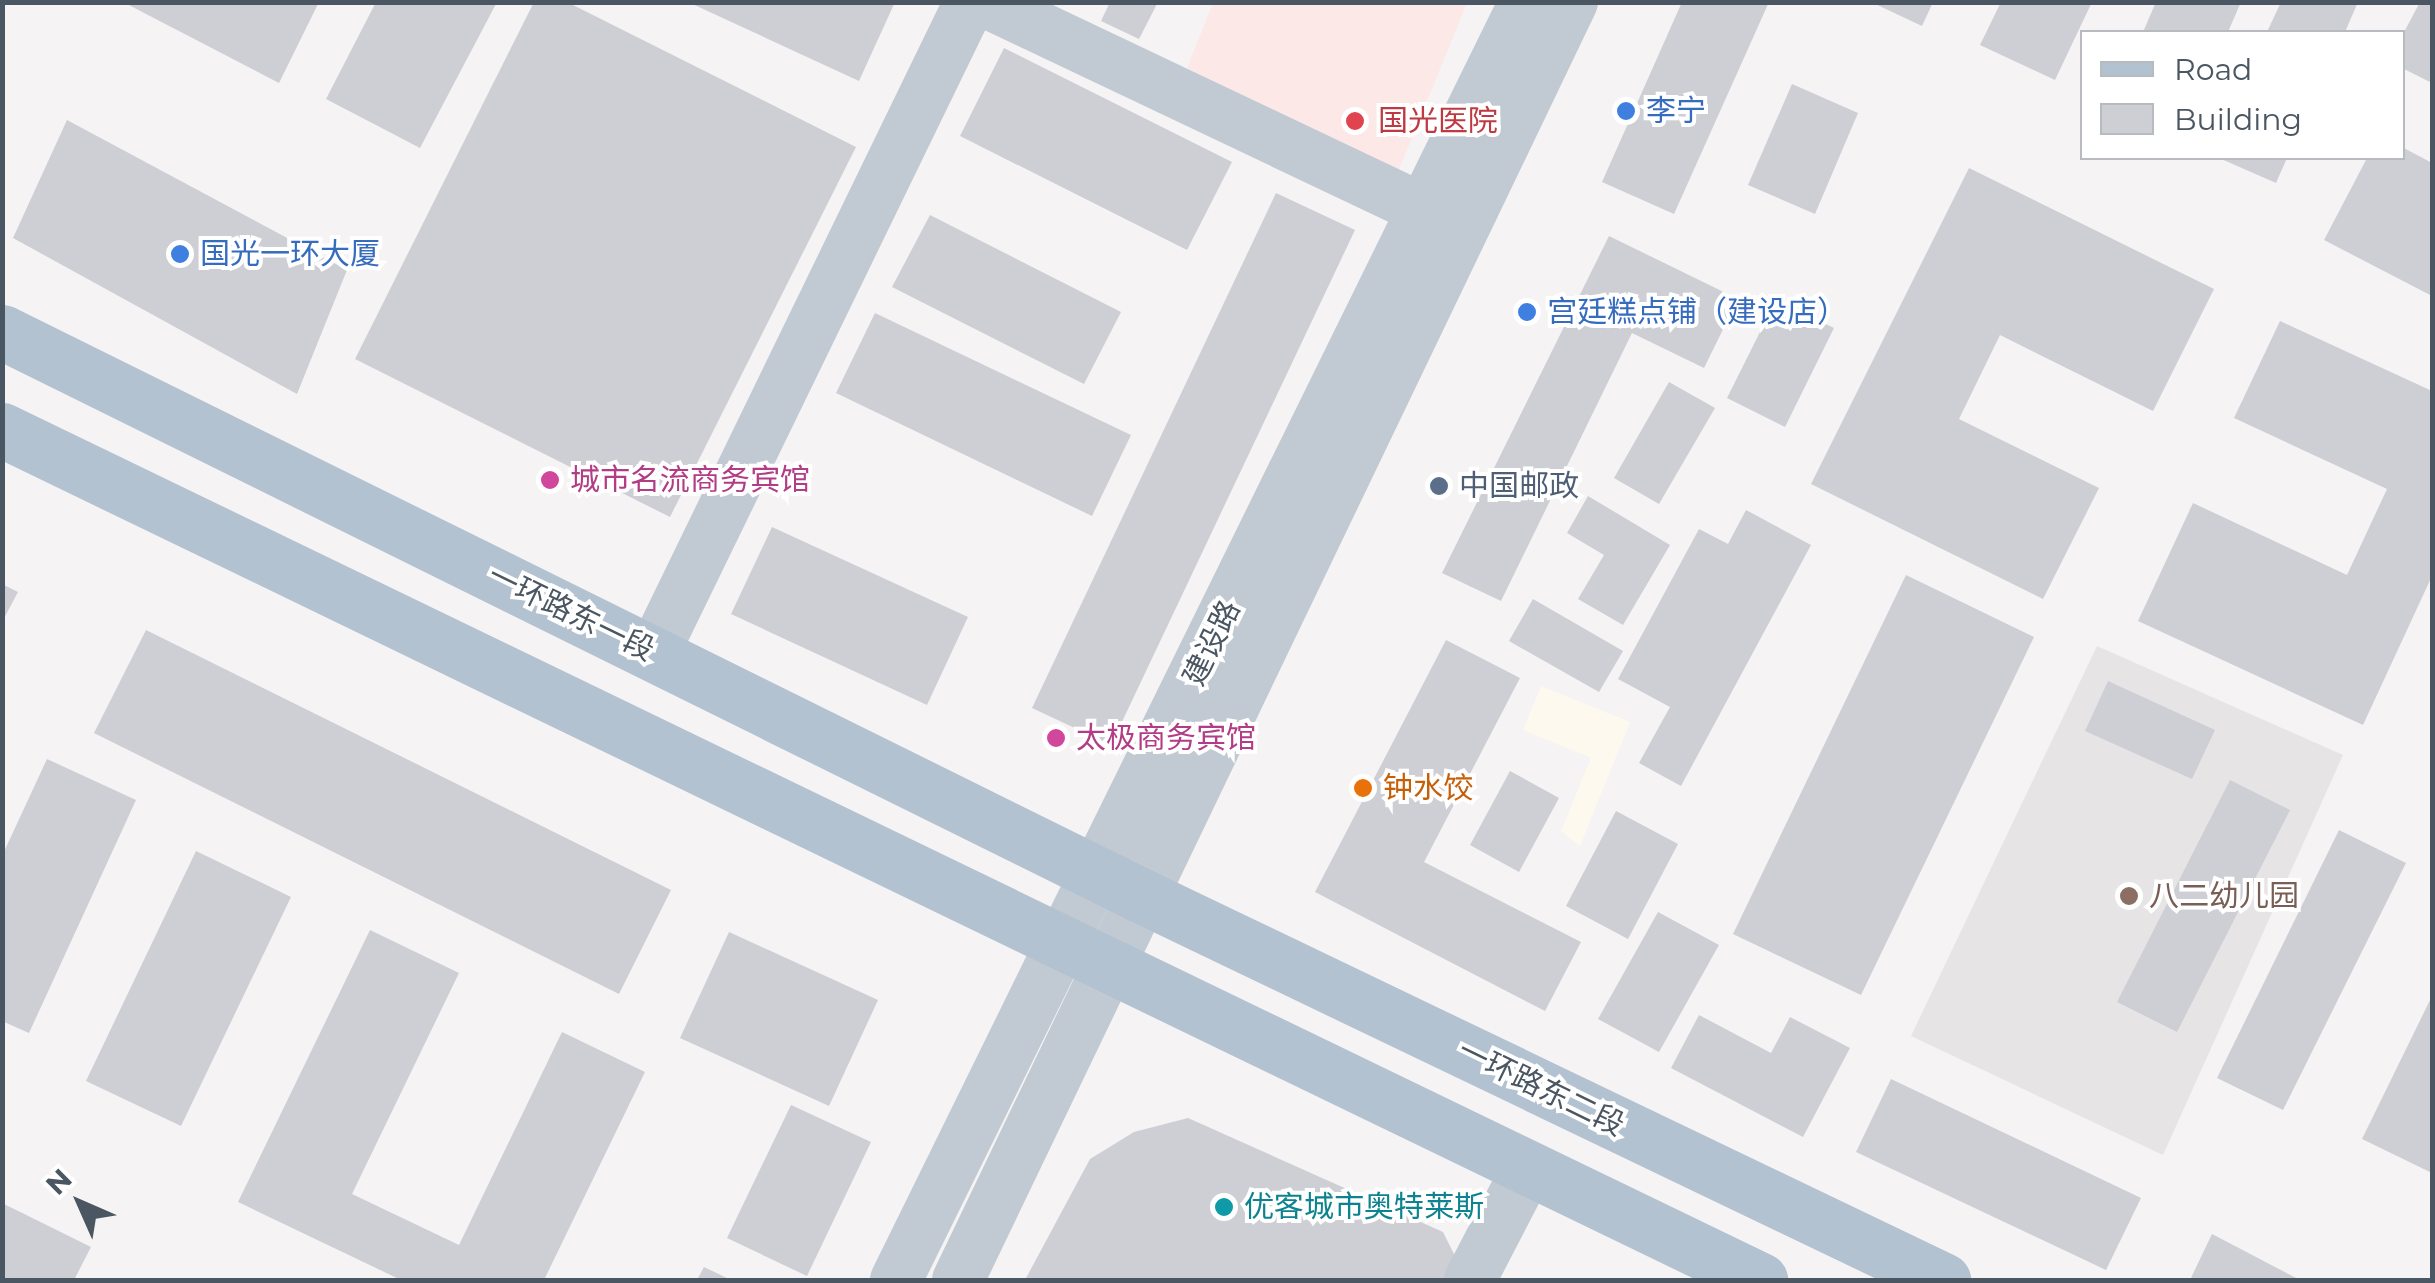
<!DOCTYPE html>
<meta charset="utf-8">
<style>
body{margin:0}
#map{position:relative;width:2435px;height:1283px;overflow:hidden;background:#f5f3f3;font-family:Montserrat,"Noto Sans SC",sans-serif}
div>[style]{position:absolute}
.commercial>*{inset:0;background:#fdf9ef}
.education>*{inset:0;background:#e6e4e5}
.medical>*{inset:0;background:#fce8e6}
.building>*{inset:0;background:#cdcfd5}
.minor>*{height:52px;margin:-26px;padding:0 26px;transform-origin:26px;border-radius:26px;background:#c1cad2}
.major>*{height:55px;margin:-27.5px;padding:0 27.5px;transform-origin:27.5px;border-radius:27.5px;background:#b3c2d1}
.dots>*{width:28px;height:28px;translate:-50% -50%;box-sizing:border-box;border:5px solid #fff;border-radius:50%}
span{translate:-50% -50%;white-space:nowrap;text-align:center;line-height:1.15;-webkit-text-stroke:8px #fff;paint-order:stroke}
.shop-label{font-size:30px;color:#366cbe}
.left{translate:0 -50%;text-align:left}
.health-label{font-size:30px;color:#be3a42}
.hotel-label{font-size:30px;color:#b23c85}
.service-label{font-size:30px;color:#4e5e75}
.street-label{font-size:30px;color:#4a5661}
.food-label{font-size:30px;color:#c56008}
.education-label{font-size:30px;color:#785e54}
.culture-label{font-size:30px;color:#0d838f}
.frame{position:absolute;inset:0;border:5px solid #4a5661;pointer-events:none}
.legend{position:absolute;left:2080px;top:30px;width:325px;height:130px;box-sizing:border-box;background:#fff;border:2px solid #b7bbc0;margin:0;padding:12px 18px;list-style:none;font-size:30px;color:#4a5661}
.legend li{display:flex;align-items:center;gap:20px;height:50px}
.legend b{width:50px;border:2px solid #b7bbc0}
.north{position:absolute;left:30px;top:1153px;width:100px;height:100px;-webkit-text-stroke:8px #fff;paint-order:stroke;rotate:315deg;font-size:28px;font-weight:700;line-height:40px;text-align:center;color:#4a5661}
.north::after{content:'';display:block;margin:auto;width:35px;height:45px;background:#4a5661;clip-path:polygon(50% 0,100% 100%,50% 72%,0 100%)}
</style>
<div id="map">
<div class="commercial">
<div style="clip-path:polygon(1541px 686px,1630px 722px,1580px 846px,1561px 831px,1591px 758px,1523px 730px)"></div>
</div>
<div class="education">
<div style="clip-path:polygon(2097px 646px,2343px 755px,2163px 1155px,1911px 1036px)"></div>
</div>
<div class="medical">
<div style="clip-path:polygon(1213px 3px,1467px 3px,1397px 174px,1187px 68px)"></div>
</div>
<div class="building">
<div style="clip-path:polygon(123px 2px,319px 2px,279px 83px)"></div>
<div style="clip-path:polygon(376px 2px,497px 2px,420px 148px,326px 99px)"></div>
<div style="clip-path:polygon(534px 2px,567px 2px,856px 147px,670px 517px,355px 359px)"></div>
<div style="clip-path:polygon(688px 2px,895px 2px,859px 81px)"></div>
<div style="clip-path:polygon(1110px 2px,1158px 2px,1139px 39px,1101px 21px)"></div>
<div style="clip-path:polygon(1682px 2px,1769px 2px,1674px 214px,1602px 182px)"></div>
<div style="clip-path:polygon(1871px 2px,1933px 2px,1922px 26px)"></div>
<div style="clip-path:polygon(2001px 2px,2092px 2px,2055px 80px,1980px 45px)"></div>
<div style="clip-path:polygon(2156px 2px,2241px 2px,2228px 32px,2143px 32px)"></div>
<div style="clip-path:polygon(2281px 2px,2358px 2px,2345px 32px,2267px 32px)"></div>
<div style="clip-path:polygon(2420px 2px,2432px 2px,2432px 83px,2402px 68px,2402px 36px)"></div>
<div style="clip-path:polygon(1004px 48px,1232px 162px,1187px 250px,960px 136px)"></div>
<div style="clip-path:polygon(1792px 84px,1858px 113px,1815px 214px,1748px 185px)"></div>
<div style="clip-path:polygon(67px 120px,347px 270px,297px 394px,13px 238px)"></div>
<div style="clip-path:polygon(2402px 147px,2432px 163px,2432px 296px,2324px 240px,2367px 158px,2402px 158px)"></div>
<div style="clip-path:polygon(2219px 158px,2287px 158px,2276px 183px)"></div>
<div style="clip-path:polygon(1969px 168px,2214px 289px,2153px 411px,2000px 335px,1959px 419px,2099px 488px,2043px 599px,1811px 484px)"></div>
<div style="clip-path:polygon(1276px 193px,1355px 230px,1111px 745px,1032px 708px)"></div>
<div style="clip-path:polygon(930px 215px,1121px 312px,1084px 384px,892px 287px)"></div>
<div style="clip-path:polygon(1609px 236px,1738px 299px,1704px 368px,1632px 333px,1501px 601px,1442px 573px)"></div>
<div style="clip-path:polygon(1776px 300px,1834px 328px,1785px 427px,1727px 398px)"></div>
<div style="clip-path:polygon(875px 313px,1131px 435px,1092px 516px,836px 393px)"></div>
<div style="clip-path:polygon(2280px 321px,2432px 391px,2432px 576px,2363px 725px,2138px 621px,2193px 503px,2347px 575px,2387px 489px,2234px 418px)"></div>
<div style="clip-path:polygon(1669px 382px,1715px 408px,1659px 504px,1614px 478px)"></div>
<div style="clip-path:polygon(1588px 496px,1670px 545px,1623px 625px,1578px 599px,1604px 555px,1567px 533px)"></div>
<div style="clip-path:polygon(1746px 510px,1811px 545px,1681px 786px,1639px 763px,1670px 707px,1618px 679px,1699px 529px,1728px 544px)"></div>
<div style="clip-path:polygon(772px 527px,968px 617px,927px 705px,731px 614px)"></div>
<div style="clip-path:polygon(1906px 575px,2034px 637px,1861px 995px,1733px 934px)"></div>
<div style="clip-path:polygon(2px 584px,18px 592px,2px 622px)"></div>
<div style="clip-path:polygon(1533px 599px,1623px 651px,1599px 692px,1509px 641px)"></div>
<div style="clip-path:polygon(146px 630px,671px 890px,619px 994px,94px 733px)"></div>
<div style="clip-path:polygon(1446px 640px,1520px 678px,1424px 862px,1581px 942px,1545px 1011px,1315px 892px)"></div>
<div style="clip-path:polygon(2108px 681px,2215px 730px,2192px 779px,2085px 731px)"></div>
<div style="clip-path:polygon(47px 759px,136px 800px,29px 1033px,2px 1021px,2px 856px)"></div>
<div style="clip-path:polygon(1510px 771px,1559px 798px,1519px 872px,1470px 845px)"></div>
<div style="clip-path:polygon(2230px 780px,2290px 810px,2177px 1032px,2117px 1002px)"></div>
<div style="clip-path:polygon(1616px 811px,1678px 844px,1628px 939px,1566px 906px)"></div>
<div style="clip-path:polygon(2339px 830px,2406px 863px,2283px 1110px,2217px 1078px)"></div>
<div style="clip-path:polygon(196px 851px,291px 897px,181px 1126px,86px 1081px)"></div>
<div style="clip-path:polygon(1658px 912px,1719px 945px,1659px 1052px,1598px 1019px)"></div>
<div style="clip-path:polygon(370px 930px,459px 973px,352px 1194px,459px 1245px,562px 1032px,645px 1072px,544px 1280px,401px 1280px,238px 1202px)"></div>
<div style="clip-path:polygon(729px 932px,878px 1000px,829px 1106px,680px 1038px)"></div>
<div style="clip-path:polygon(2432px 996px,2432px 1173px,2362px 1139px)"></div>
<div style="clip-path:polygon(1699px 1015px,1771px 1053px,1790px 1017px,1850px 1048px,1803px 1137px,1671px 1068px)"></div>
<div style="clip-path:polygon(1891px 1079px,2141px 1198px,2106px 1270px,1856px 1152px)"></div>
<div style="clip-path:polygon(791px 1105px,871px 1142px,807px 1276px,727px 1238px)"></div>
<div style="clip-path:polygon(1188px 1118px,1443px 1232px,1457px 1260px,1448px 1280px,1025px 1280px,1090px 1159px,1134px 1132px)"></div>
<div style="clip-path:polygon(2px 1203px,91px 1247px,74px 1280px,2px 1280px)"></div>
<div style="clip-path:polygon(2212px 1234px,2300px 1280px,2190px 1280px)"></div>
<div style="clip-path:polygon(704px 1267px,731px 1280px,697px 1280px)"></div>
</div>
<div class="minor">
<div style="left:986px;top:2px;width:485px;rotate:25.4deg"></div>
<div style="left:653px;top:654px;width:725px;rotate:-64.07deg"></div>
<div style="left:896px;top:1280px;width:1424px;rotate:-63.79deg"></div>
<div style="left:958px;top:1280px;width:1418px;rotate:-64.34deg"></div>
<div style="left:1470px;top:1280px;width:124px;rotate:-62.6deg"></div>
</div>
<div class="major">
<div style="left:2px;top:332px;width:1270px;rotate:26.32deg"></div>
<div style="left:1140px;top:895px;width:891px;rotate:25.62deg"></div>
<div style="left:2px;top:430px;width:1953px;rotate:25.8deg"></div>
</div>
<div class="dots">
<div style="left:1626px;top:111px;background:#3f7fe0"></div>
<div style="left:1355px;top:121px;background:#e0444e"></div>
<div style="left:180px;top:254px;background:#3f7fe0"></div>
<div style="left:1527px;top:312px;background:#3f7fe0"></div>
<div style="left:550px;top:480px;background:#d1479c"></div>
<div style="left:1439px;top:486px;background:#5c6f8a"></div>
<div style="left:1056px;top:738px;background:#d1479c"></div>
<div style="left:1363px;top:788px;background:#e8710a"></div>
<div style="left:2129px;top:896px;background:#8d6e63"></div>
<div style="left:1224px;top:1207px;background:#0f9aa8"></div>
</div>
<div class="shop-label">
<span class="left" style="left:1646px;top:111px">李宁</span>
<span class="left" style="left:200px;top:254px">国光一环大厦</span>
<span class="left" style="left:1547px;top:312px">宫廷糕点铺（建设店）</span>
</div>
<div class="health-label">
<span class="left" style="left:1378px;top:121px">国光医院</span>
</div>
<div class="hotel-label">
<span class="left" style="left:570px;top:480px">城市名流商务宾馆</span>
<span class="left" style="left:1076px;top:738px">太极商务宾馆</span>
</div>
<div class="service-label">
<span class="left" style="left:1459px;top:486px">中国邮政</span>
</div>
<div class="street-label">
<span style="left:571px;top:613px;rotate:26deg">一环路东一段</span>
<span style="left:1212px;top:643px;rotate:-64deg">建设路</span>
<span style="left:1541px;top:1088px;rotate:26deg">一环路东二段</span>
</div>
<div class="food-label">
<span class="left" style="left:1383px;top:788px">钟水饺</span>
</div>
<div class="education-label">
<span class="left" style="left:2149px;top:896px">八二幼儿园</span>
</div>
<div class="culture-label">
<span class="left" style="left:1244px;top:1207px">优客城市奥特莱斯</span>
</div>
<div class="frame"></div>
<ul class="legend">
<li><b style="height:12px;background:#b3c2d1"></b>Road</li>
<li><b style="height:28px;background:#cdcfd5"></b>Building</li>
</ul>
<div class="north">N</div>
</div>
